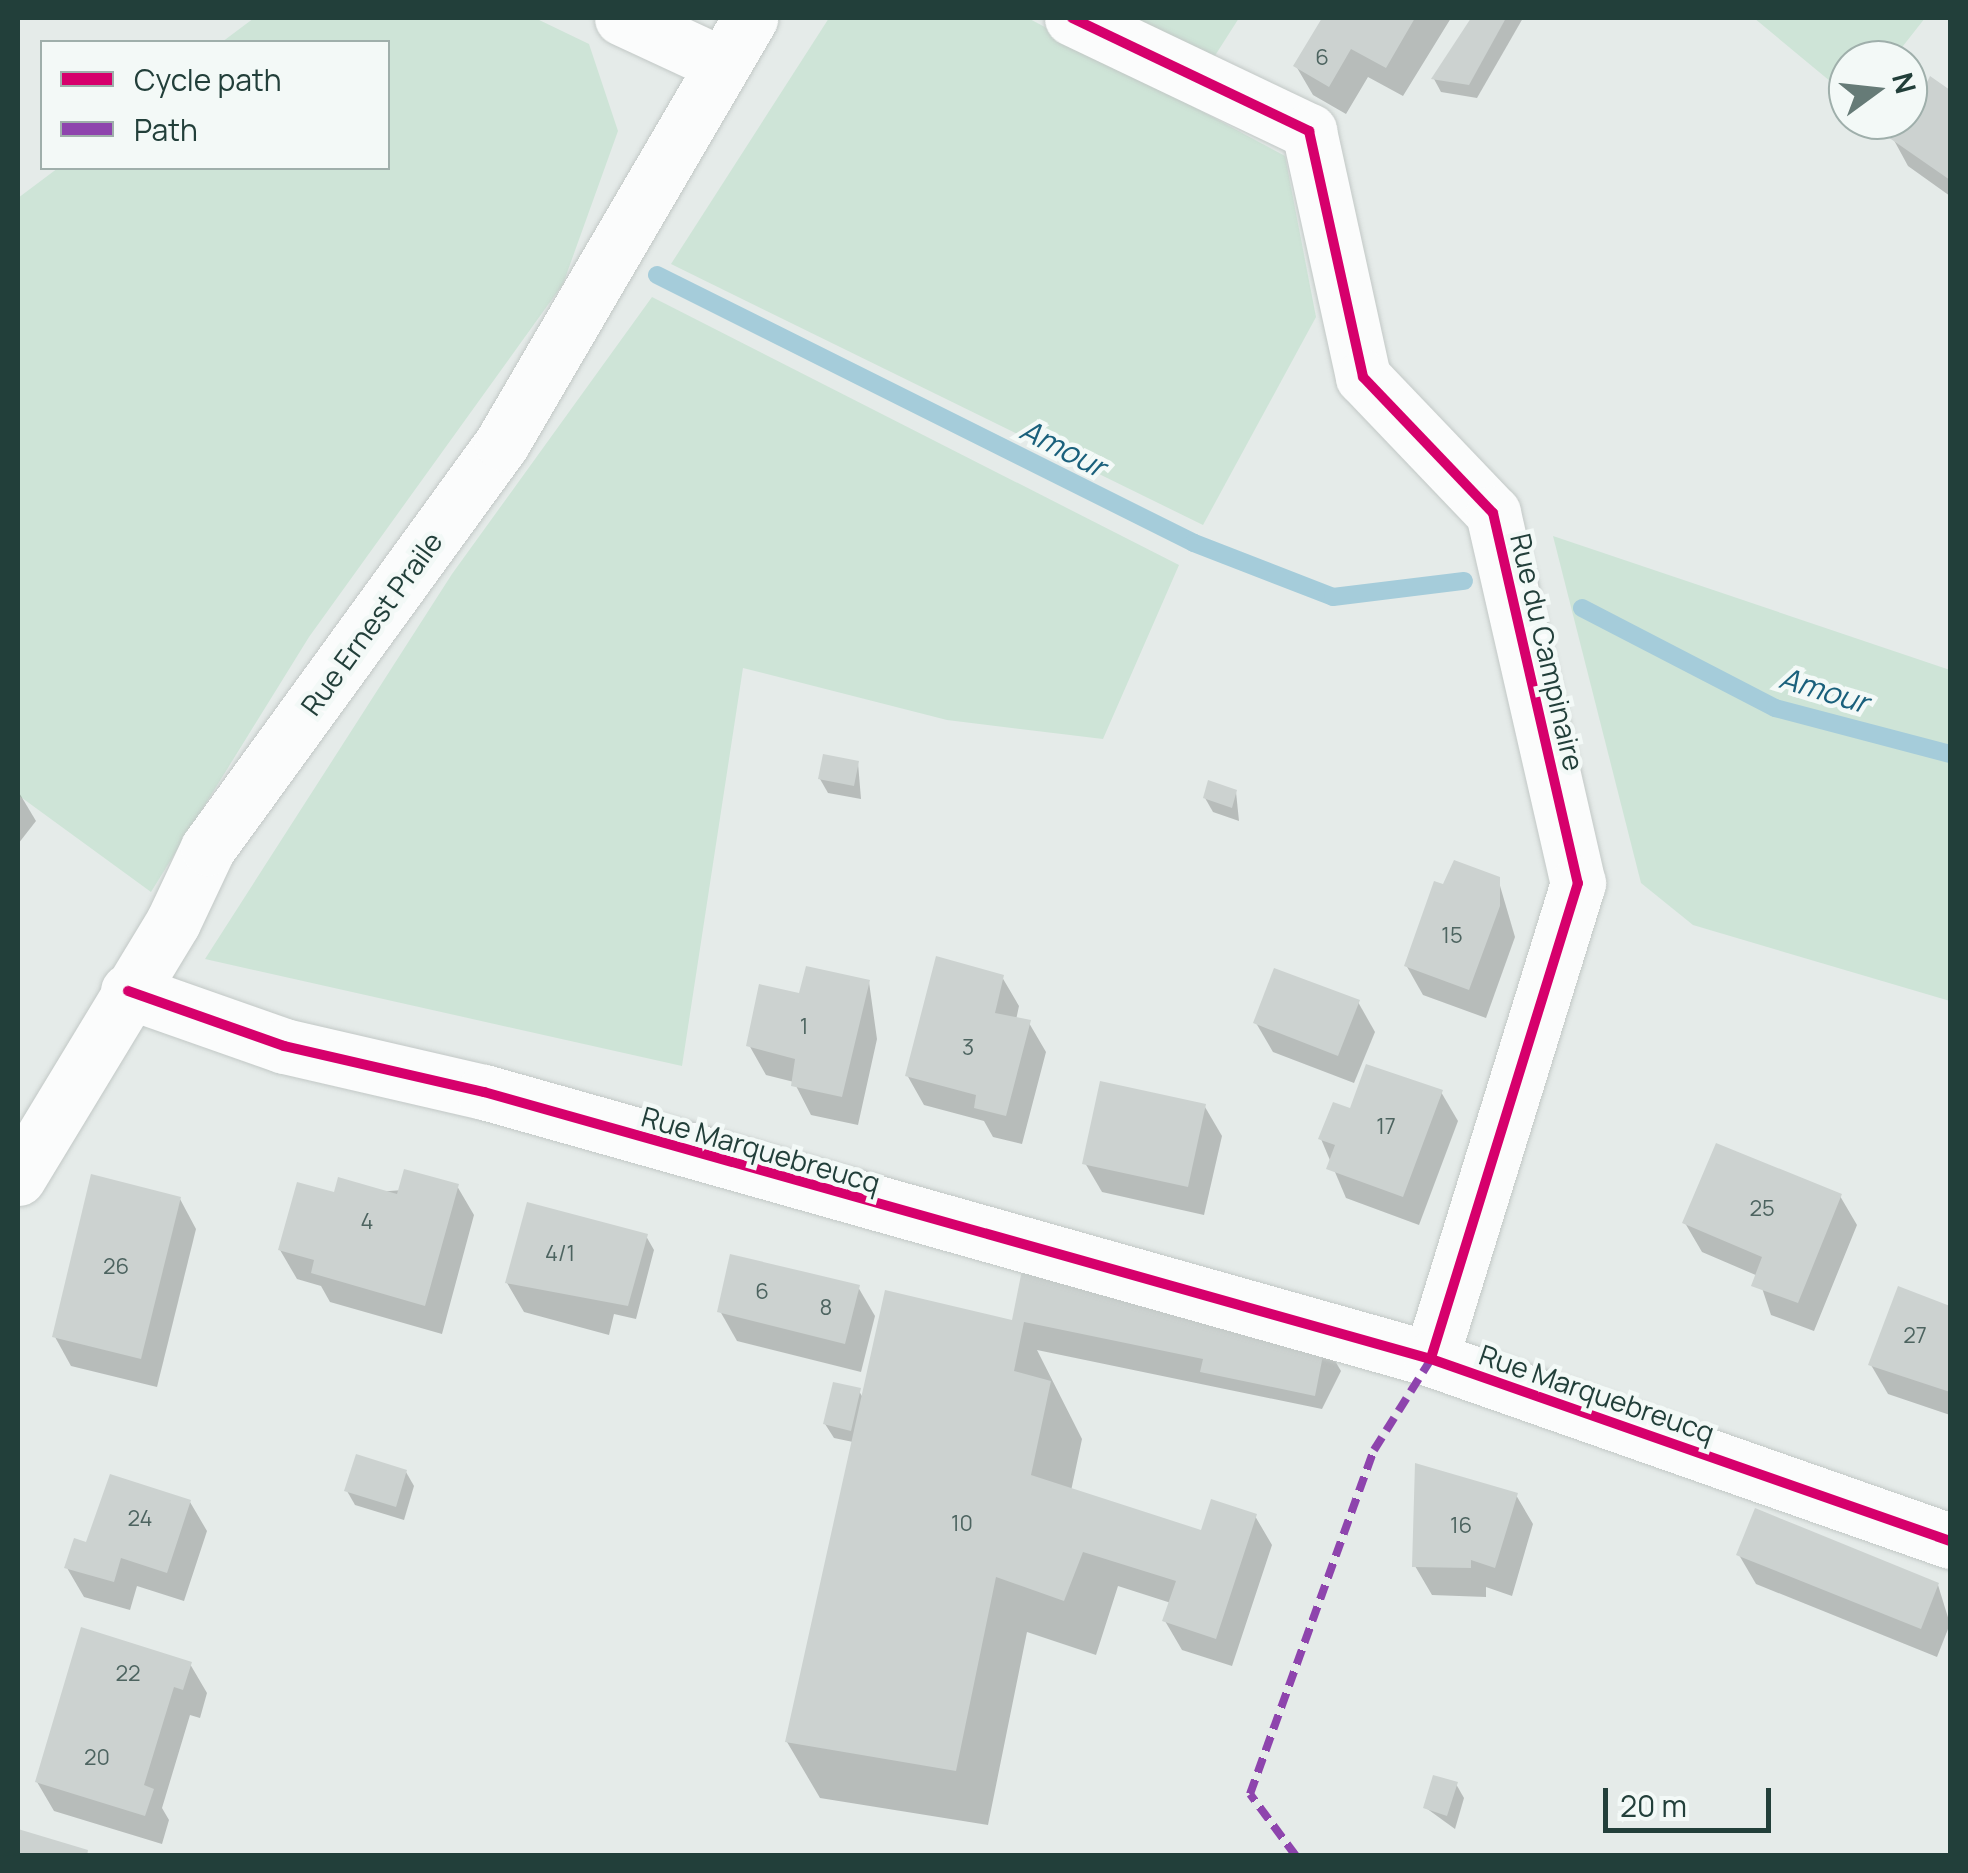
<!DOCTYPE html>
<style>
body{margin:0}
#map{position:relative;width:1968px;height:1873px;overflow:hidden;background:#e5ebe9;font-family:Manrope,sans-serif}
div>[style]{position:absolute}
.green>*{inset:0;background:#cee4d7}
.shadow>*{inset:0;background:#0003}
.stream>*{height:18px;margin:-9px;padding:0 9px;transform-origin:9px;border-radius:9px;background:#a5ccda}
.building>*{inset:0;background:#ccd2d0}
.roads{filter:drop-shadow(0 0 2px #c2c8c6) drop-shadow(0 0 2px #c2c8c6)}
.minor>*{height:55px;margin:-27.5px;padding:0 27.5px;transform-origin:27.5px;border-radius:27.5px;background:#fbfcfc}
.quiet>*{height:8px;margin-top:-4px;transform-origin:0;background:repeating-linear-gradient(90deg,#8e44ad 0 15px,transparent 0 23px)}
.cycleway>*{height:10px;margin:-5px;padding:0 5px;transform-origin:5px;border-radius:5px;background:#d6006c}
span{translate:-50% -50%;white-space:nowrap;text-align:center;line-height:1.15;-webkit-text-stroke:9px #f3f9f7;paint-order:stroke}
.number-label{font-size:22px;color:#4d6460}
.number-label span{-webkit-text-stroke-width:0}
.street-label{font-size:28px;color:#223f3a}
.water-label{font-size:30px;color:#1a607c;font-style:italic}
.frame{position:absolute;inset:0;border:20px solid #223f3a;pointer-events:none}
.legend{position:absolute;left:40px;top:40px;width:350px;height:130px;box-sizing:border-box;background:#f3f9f7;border:2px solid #9fafab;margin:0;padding:12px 18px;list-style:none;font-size:30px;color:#223f3a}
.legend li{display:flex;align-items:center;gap:20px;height:50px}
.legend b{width:50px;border:2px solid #9fafab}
.north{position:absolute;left:1828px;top:40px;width:100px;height:100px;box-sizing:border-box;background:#f3f9f7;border:2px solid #9fafab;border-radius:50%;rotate:75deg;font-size:28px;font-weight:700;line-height:40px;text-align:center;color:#223f3a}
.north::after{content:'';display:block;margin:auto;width:35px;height:45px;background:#667b77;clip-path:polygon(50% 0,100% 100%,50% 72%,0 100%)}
.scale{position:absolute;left:1603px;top:1788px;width:168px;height:45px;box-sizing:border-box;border:5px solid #223f3a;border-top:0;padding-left:12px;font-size:30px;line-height:35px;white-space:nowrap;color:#223f3a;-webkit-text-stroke:8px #f3f9f7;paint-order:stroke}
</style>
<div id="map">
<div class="green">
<div style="clip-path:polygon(254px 18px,535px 18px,589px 44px,618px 131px,563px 284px,309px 637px,151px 892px,18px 795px,18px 198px,58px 168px,388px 168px,388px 42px,222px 42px)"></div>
<div style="clip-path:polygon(829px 18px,1028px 18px,1285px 156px,1316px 317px,1203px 525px,671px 264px)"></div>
<div style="clip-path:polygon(1130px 18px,1239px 18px,1209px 65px)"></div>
<div style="clip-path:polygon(1754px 18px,1925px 18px,1892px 60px,1848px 60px,1848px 96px)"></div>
<div style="clip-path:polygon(652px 297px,1179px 565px,1103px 739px,947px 720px,743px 668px,682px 1066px,205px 959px,452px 574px)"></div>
<div style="clip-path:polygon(1553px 536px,1950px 670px,1950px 1001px,1693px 925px,1641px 883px)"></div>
</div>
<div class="shadow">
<div style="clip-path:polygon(1326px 18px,1451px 18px,1403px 96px,1368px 77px,1346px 114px,1313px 95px,1296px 66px)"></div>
<div style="clip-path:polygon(1474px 18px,1523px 18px,1477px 98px,1441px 92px,1434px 79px)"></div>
<div style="clip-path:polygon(1931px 80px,1950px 93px,1950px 196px,1908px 166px,1883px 120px,1908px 120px)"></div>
<div style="clip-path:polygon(858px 763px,861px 799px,828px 793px,820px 779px)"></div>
<div style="clip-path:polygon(18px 791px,36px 821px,18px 844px)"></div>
<div style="clip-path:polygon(1236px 792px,1239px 821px,1213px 812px,1205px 798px)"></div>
<div style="clip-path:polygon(1498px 879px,1515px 937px,1486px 1018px,1423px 995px,1406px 965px,1444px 888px)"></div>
<div style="clip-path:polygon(1002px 977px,1019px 1006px,1016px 1020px,1029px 1023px,1046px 1052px,1022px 1144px,993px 1137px,984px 1121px,924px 1105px,907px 1075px)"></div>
<div style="clip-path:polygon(869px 982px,877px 1039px,858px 1125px,811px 1115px,794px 1082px,766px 1075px,749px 1045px,804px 997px)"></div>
<div style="clip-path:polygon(1358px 1002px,1375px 1032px,1354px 1083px,1273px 1052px,1256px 1023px)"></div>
<div style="clip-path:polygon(1441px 1092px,1458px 1121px,1419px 1225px,1346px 1198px,1321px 1139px,1351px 1111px)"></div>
<div style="clip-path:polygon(1205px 1107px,1222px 1136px,1204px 1215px,1102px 1192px,1085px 1163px)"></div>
<div style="clip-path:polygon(457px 1186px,474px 1215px,442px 1334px,330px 1302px,321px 1286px,297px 1279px,280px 1250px,336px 1195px)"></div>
<div style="clip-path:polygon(1840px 1196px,1857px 1225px,1814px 1331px,1771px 1315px,1758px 1276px,1702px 1252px,1685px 1223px)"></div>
<div style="clip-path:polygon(180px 1199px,196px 1229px,157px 1387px,71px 1366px,55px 1337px)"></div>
<div style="clip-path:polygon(646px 1236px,654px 1250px,636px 1319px,614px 1314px,609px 1335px,524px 1312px,507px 1283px)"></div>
<div style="clip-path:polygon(1024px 1273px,1324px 1342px,1341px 1371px,1322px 1409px,1037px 1350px,1082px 1439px,1071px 1491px,1203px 1534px,1255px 1516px,1272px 1545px,1232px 1666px,1182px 1650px,1165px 1621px,1171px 1603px,1118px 1586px,1096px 1655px,1027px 1632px,988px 1825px,820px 1798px,787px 1742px,853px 1442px,834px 1438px,825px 1424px,859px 1391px,863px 1398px,1014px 1322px)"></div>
<div style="clip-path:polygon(858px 1287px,875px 1316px,861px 1372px,737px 1341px,720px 1311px)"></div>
<div style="clip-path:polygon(1899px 1289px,1950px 1309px,1950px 1415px,1888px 1394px,1871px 1365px)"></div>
<div style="clip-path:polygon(406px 1472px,414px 1486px,404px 1520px,355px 1505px,347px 1491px)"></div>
<div style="clip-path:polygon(1516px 1495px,1533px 1524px,1512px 1596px,1486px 1587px,1486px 1597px,1432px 1595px,1415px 1566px)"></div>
<div style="clip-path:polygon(190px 1502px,207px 1531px,184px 1601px,137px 1586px,130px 1610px,84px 1597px,67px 1568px,88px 1545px)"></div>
<div style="clip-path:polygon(1739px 1555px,1938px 1585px,1950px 1624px,1937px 1657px,1756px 1584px)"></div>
<div style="clip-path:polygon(190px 1664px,207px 1693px,200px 1718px,190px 1715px,162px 1808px,169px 1820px,162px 1844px,54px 1811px,37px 1782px)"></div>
<div style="clip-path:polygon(1456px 1784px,1464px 1798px,1455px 1829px,1426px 1808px)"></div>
</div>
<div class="stream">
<div style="left:657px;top:275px;width:600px;rotate:26.52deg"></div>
<div style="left:1194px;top:543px;width:149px;rotate:21.2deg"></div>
<div style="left:1333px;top:597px;width:132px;rotate:-7deg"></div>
<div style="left:1582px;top:608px;width:217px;rotate:27.4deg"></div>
<div style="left:1775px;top:708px;width:181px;rotate:14.7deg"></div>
</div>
<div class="building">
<div style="clip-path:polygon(1322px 18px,1415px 18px,1386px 68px,1351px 49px,1329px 87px,1293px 66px)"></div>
<div style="clip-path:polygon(1471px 18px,1506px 18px,1469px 85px,1431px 79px)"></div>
<div style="clip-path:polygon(1930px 76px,1950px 90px,1950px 180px,1888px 137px,1894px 129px,1881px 120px,1908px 120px)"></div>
<div style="clip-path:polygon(823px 754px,859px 761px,854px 786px,818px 779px)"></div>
<div style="clip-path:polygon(1208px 780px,1237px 790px,1232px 808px,1203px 798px)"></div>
<div style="clip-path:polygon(1454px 860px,1500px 877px,1500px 906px,1469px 990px,1404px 966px,1434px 881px,1443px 884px)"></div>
<div style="clip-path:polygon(936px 956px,1004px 975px,995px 1013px,1031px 1020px,1006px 1116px,974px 1108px,976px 1095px,905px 1076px)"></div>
<div style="clip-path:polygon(806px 966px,870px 980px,842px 1097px,791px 1086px,795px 1059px,746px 1046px,759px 984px,799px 993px)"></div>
<div style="clip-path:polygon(1274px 968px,1360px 1000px,1338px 1056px,1253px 1023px)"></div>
<div style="clip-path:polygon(1366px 1064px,1443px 1090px,1403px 1197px,1326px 1169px,1335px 1145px,1318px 1139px,1333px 1102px,1350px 1108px)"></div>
<div style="clip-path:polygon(1100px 1081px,1206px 1104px,1188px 1187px,1082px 1164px)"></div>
<div style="clip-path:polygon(1716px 1143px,1842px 1194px,1798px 1303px,1751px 1286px,1762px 1257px,1682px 1223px)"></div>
<div style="clip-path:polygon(404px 1169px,459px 1184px,425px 1306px,311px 1273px,314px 1260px,278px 1250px,297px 1182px,334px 1192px,338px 1177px,397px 1194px)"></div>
<div style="clip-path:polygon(91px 1174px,181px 1197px,141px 1359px,52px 1337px)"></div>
<div style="clip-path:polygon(527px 1202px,648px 1234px,628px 1306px,505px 1283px)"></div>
<div style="clip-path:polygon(730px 1254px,860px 1285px,845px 1344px,717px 1312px)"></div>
<div style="clip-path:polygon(1022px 1270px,1326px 1340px,1315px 1396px,1200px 1372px,1203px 1359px,1024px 1322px,1014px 1371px,1051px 1381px,1031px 1475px,1201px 1530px,1211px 1499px,1257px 1514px,1216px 1639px,1162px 1621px,1176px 1581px,1083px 1552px,1064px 1601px,996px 1577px,956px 1771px,785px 1742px,885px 1290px,1012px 1320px)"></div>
<div style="clip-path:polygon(1898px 1286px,1950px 1306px,1950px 1392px,1868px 1365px)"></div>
<div style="clip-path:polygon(833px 1382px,861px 1388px,851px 1431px,823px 1424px)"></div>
<div style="clip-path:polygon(356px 1454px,407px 1470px,396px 1507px,344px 1491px)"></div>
<div style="clip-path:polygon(1415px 1463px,1518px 1493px,1495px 1568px,1471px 1560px,1471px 1568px,1412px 1567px)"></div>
<div style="clip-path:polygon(110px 1474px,191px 1500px,167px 1573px,121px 1558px,114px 1582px,64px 1568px,74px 1538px,86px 1542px)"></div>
<div style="clip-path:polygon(1755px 1508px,1939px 1583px,1921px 1629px,1736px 1555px)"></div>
<div style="clip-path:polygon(81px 1627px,192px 1662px,183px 1690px,174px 1687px,144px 1785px,154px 1789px,145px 1816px,35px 1782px)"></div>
<div style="clip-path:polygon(1433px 1775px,1458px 1782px,1447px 1816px,1423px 1808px)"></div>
<div style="clip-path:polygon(18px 1829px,88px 1850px,87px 1856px,18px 1856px)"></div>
</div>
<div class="roads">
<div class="minor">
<div style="left:622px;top:18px;width:107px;rotate:24.9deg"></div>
<div style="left:1072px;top:18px;width:263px;rotate:25.5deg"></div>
<div style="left:1309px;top:131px;width:252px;rotate:77.6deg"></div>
<div style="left:1363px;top:377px;width:188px;rotate:46.3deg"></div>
<div style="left:1493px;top:513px;width:380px;rotate:77.1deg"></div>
<div style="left:1578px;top:883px;width:498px;rotate:107.2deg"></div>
<div style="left:128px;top:991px;width:165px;rotate:19.4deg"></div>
<div style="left:284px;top:1046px;width:205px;rotate:13deg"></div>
<div style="left:484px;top:1092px;width:984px;rotate:15.75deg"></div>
<div style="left:1431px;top:1359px;width:550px;rotate:19.32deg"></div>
<div style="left:18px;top:1178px;width:299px;rotate:-58.8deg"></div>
<div style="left:173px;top:922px;width:82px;rotate:-64.7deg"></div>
<div style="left:208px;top:848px;width:500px;rotate:-54.02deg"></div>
<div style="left:502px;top:443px;width:492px;rotate:-59.7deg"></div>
</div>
</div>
<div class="quiet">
<div style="left:1296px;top:1856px;width:77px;rotate:-126.6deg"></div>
<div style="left:1250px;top:1794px;width:366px;rotate:-70.2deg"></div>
<div style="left:1374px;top:1450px;width:107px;rotate:-57.9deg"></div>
</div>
<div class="cycleway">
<div style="left:1072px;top:18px;width:263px;rotate:25.5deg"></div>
<div style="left:1309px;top:131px;width:252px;rotate:77.6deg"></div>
<div style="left:1363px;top:377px;width:188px;rotate:46.3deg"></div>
<div style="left:1493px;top:513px;width:380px;rotate:77.1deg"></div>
<div style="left:1578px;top:883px;width:498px;rotate:107.2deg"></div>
<div style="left:128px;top:991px;width:165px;rotate:19.4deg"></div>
<div style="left:284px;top:1046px;width:205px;rotate:13deg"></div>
<div style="left:484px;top:1092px;width:984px;rotate:15.75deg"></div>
<div style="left:1431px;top:1359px;width:550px;rotate:19.32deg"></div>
</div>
<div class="number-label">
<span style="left:1322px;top:58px">6</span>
<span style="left:1452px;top:936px">15</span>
<span style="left:804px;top:1027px">1</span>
<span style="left:968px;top:1048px">3</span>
<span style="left:1386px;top:1127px">17</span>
<span style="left:1762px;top:1209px">25</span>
<span style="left:367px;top:1222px">4</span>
<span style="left:560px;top:1254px">4/1</span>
<span style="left:116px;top:1267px">26</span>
<span style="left:762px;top:1292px">6</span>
<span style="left:826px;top:1308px">8</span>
<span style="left:1915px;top:1336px">27</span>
<span style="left:140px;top:1519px">24</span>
<span style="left:962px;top:1524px">10</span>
<span style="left:1461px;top:1526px">16</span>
<span style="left:128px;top:1674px">22</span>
<span style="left:97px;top:1758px">20</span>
</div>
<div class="street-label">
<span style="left:371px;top:623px;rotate:-54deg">Rue Ernest Praile</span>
<span style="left:1548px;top:652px;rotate:77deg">Rue du Campinaire</span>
<span style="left:761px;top:1149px;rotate:16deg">Rue Marquebreucq</span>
<span style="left:1597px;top:1393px;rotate:19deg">Rue Marquebreucq</span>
</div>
<div class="water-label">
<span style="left:1063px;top:448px;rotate:27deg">Amour</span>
<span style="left:1824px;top:690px;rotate:17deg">Amour</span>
</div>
<div class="frame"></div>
<ul class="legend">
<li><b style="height:12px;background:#d6006c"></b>Cycle path</li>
<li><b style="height:12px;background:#8e44ad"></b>Path</li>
</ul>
<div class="north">N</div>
<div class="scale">20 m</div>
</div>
